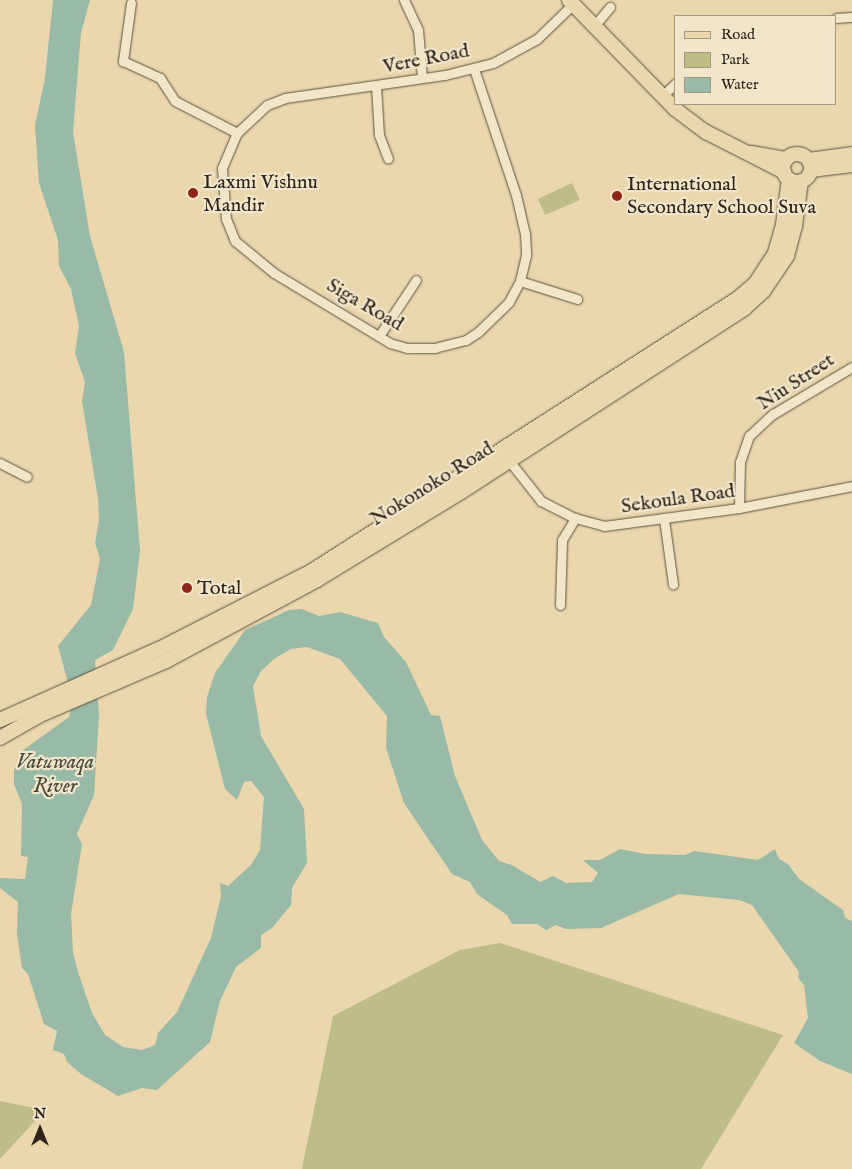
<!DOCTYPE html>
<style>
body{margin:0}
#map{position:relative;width:852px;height:1169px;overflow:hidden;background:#ead7ae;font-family:"IM FELL English",serif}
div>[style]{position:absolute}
.green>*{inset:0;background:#bcbd87}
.water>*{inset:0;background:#98baa7}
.roads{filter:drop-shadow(0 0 1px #5d523f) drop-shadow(0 0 1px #5d523f)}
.minor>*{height:9px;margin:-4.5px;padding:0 4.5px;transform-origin:4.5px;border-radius:4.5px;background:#f1e5ca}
.primary>*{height:14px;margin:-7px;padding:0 7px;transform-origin:7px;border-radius:7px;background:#ead7ae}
.primary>.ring{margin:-7px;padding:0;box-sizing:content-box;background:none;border:14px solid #ead7ae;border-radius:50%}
.dots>*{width:14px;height:14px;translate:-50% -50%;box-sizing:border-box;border:2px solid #f1e5ca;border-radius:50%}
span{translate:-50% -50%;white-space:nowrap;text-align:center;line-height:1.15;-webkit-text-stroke:4.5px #f1e5ca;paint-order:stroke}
.street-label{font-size:20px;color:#2e251a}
.poi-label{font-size:20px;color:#2e251a}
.left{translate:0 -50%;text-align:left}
.water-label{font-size:21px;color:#484a3d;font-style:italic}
.legend{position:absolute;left:674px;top:15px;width:162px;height:90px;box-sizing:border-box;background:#f1e5ca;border:1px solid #a39884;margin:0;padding:6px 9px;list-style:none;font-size:15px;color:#2e251a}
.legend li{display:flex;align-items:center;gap:10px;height:25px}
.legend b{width:25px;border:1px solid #a39884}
.north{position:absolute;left:15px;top:1104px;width:50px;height:50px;-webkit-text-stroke:4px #f1e5ca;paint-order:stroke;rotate:0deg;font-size:14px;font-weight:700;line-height:20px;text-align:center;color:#2e251a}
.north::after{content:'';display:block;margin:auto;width:18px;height:22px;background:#2e251a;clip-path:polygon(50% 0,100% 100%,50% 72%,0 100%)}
</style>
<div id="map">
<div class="green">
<div style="clip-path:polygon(572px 183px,580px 200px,545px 215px,538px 199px)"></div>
<div style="clip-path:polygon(500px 943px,783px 1035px,701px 1169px,302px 1169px,333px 1016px,460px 950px)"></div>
<div style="clip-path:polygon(0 1101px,45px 1110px,0 1159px)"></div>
</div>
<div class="water">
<div style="clip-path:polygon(53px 0,90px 0,81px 33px,73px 132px,90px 236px,124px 352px,140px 551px,133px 609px,113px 650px,95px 660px,99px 715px,94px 795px,77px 834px,82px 844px,71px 914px,73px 953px,79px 975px,92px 1013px,105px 1035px,123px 1047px,142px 1050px,155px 1045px,158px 1033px,177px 1012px,211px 938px,221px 896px,220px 883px,228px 886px,251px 865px,260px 850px,264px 797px,251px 781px,244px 782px,237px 800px,225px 789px,206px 714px,207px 697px,215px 673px,245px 630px,289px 610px,302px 609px,319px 616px,340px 612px,378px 623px,384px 637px,406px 662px,431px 715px,440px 716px,455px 776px,482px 840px,499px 861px,512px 865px,540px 882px,553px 876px,566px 883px,592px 882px,598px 873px,583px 860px,600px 860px,620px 849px,645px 854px,685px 855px,694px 851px,758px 860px,775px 849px,779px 859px,788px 864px,799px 879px,843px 910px,845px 918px,852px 921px,852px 1074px,820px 1061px,794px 1043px,808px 1018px,804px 985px,798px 978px,799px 972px,752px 905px,739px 900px,679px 894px,601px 928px,566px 929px,556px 925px,546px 930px,537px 924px,512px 924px,507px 915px,477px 894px,470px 882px,452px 874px,404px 803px,386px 748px,387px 716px,340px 659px,307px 647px,291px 649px,274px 659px,261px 671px,253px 686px,261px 736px,304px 809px,307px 863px,292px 888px,291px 905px,272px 928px,261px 935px,261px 948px,236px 967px,220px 1001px,210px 1042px,157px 1090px,142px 1088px,118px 1096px,81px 1074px,67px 1062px,64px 1054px,53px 1050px,57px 1031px,44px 1024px,28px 974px,22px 968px,17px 934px,18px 902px,0 888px,0 878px,25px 879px,28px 857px,21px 856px,22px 804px,14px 784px,14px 770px,22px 751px,69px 717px,73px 701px,58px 646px,91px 605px,100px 559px,95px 543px,99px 520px,98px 499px,82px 401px,85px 382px,75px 353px,79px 326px,71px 289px,59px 266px,58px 240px,39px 183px,35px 125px,45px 78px)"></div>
</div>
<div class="roads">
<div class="minor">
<div style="left:404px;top:0;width:33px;rotate:65deg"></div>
<div style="left:418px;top:30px;width:48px;rotate:85.2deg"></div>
<div style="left:131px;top:3px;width:59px;rotate:97.9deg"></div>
<div style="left:123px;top:61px;width:41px;rotate:24.7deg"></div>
<div style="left:160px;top:78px;width:27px;rotate:57deg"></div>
<div style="left:175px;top:101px;width:70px;rotate:27.3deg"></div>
<div style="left:836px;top:18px;width:16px;rotate:-4deg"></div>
<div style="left:594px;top:26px;width:25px;rotate:-50deg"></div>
<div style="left:474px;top:69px;width:133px;rotate:71.6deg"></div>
<div style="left:516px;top:195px;width:39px;rotate:77deg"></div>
<div style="left:525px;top:233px;width:22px;rotate:87deg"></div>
<div style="left:526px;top:255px;width:27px;rotate:103deg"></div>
<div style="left:520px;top:281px;width:24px;rotate:118deg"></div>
<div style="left:509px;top:302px;width:43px;rotate:135.9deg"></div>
<div style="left:478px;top:332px;width:14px;rotate:146deg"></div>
<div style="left:466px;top:340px;width:32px;rotate:166deg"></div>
<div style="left:435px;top:348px;width:28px;rotate:180deg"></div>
<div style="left:407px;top:348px;width:18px;rotate:-164deg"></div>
<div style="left:390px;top:343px;width:135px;rotate:-148.9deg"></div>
<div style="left:274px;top:273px;width:50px;rotate:-140.6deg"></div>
<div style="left:235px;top:241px;width:24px;rotate:-112deg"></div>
<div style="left:226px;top:219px;width:51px;rotate:-94.5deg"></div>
<div style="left:222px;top:168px;width:38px;rotate:-67deg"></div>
<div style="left:237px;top:133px;width:41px;rotate:-43deg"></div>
<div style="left:267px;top:105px;width:19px;rotate:-21deg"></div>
<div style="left:285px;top:98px;width:162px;rotate:-8.2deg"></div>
<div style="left:445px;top:75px;width:49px;rotate:-14deg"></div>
<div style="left:493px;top:63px;width:50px;rotate:-28.6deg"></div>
<div style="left:537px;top:39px;width:50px;rotate:-44.2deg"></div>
<div style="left:376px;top:86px;width:49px;rotate:86.5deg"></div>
<div style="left:379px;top:135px;width:25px;rotate:69deg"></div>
<div style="left:662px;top:96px;width:19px;rotate:-43deg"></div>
<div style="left:520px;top:281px;width:60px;rotate:17.5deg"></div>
<div style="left:379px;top:336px;width:67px;rotate:-56.5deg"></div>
<div style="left:507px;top:458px;width:55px;rotate:51.7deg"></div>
<div style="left:541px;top:501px;width:38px;rotate:27deg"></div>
<div style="left:575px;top:518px;width:30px;rotate:15deg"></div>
<div style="left:604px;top:526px;width:136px;rotate:-7.6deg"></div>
<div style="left:739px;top:508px;width:115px;rotate:-11deg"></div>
<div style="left:0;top:463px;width:30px;rotate:27deg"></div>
<div style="left:739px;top:508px;width:46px;rotate:-88.8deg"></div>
<div style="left:740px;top:462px;width:28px;rotate:-71deg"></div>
<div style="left:749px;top:436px;width:33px;rotate:-43deg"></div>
<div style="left:773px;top:414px;width:92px;rotate:-30.7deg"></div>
<div style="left:664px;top:519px;width:66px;rotate:82.1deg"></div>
<div style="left:560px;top:605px;width:65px;rotate:-88.2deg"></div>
<div style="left:562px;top:540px;width:26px;rotate:-59deg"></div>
</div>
<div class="primary">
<div style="left:569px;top:0;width:152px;rotate:45.8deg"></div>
<div style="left:675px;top:109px;width:39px;rotate:37deg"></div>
<div style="left:706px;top:132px;width:88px;rotate:27.1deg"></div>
<div style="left:751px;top:153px;width:36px;rotate:10deg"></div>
<div class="ring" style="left:783px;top:154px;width:14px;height:14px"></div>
<div style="left:809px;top:160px;width:43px;rotate:-7.9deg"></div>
<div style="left:811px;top:170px;width:41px;rotate:-7deg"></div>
<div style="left:0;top:720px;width:174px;rotate:-24.1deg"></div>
<div style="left:159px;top:649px;width:172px;rotate:-27deg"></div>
<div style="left:312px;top:571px;width:505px;rotate:-32.62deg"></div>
<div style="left:737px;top:299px;width:23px;rotate:-40deg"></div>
<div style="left:755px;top:284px;width:37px;rotate:-57deg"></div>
<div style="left:775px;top:253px;width:29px;rotate:-74deg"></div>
<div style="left:783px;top:225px;width:46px;rotate:-82.6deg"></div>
<div style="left:0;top:738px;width:46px;rotate:-29.9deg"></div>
<div style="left:40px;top:715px;width:137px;rotate:-23.2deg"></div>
<div style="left:166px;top:661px;width:171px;rotate:-28.2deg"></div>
<div style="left:317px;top:580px;width:169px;rotate:-31.4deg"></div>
<div style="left:461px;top:492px;width:338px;rotate:-32.9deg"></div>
<div style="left:745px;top:308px;width:26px;rotate:-43deg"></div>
<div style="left:764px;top:290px;width:41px;rotate:-55.9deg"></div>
<div style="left:787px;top:256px;width:31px;rotate:-75deg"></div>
<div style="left:795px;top:226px;width:45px;rotate:-82.4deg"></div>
</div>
</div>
<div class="dots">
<div style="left:193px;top:193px;background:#8f2418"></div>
<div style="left:617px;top:196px;background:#8f2418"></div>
<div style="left:187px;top:588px;background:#8f2418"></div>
</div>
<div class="street-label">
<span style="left:426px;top:59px;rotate:-11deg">Vere Road</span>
<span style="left:365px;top:305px;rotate:30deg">Siga Road</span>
<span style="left:796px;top:382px;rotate:-33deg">Niu Street</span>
<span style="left:432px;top:484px;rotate:-32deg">Nokonoko Road</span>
<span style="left:678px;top:499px;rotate:-8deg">Sekoula Road</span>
</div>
<div class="poi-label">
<span class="left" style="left:203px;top:194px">Laxmi Vishnu<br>Mandir</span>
<span class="left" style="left:627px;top:196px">International<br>Secondary School Suva</span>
<span class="left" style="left:197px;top:588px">Total</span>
</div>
<div class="water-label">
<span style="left:55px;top:775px">Vatuwaqa<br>River</span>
</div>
<ul class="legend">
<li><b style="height:6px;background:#ead7ae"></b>Road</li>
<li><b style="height:14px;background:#bcbd87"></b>Park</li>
<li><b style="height:14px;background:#98baa7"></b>Water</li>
</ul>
<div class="north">N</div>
</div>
